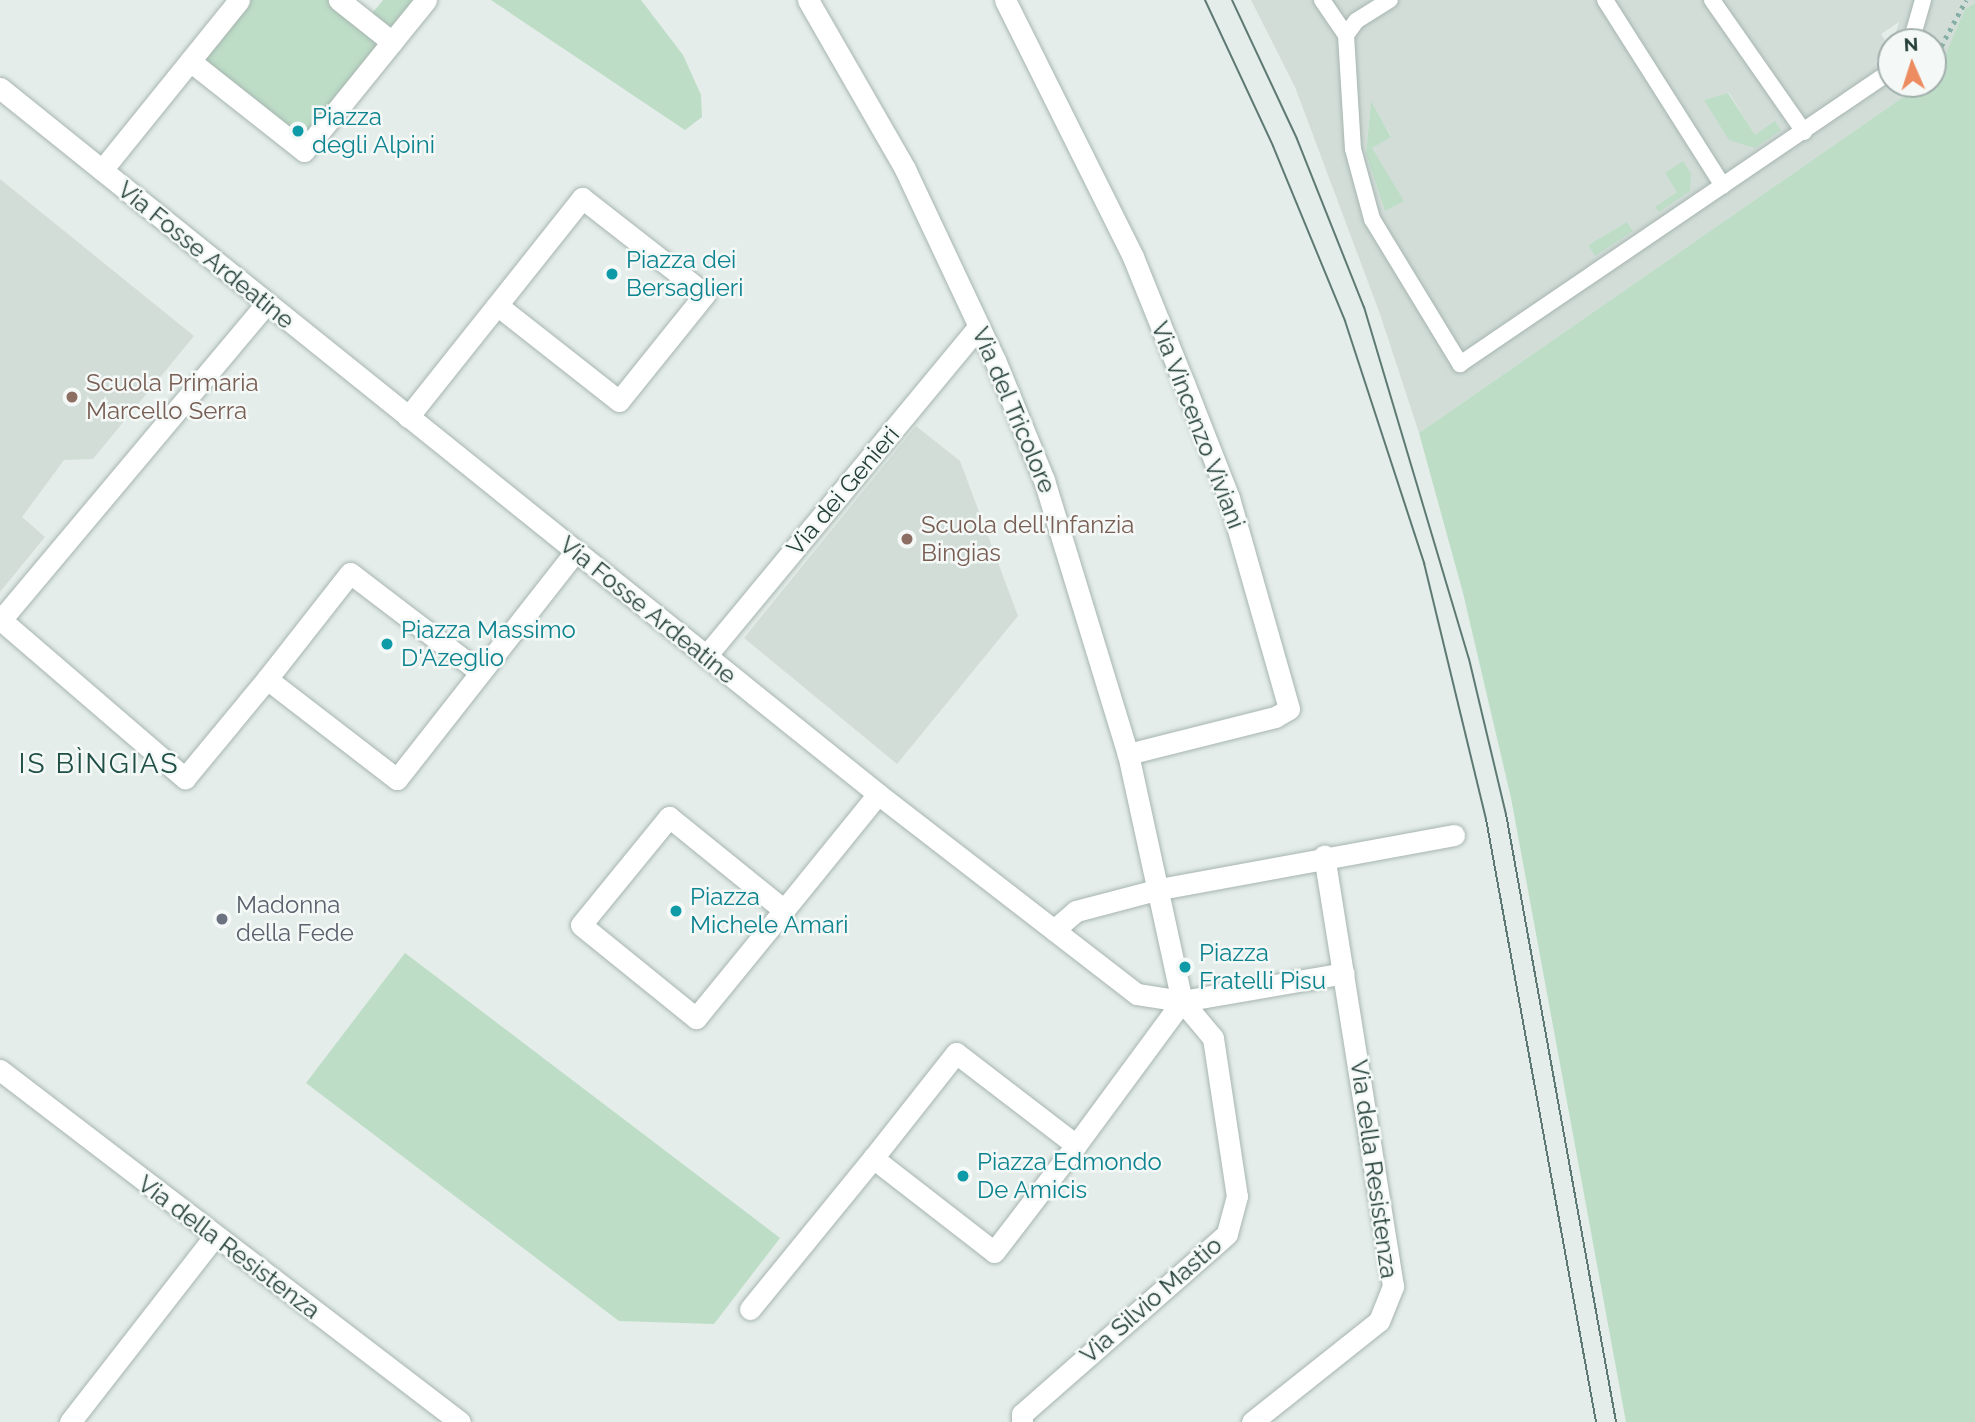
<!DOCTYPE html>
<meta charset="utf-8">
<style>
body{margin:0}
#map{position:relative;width:1975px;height:1422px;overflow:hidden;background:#e4ede9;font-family:Raleway,sans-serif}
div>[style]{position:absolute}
.built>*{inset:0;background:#d2ddd8}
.green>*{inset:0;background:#bdddc7}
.path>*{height:4.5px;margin-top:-2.25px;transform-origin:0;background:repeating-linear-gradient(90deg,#85afa4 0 3.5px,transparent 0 8.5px)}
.roads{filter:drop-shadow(0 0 2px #a7b5b0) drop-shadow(0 0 2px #a7b5b0)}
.lane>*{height:16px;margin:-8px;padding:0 8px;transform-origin:8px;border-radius:8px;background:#fff}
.street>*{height:21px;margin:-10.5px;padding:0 10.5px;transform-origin:10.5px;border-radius:10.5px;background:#fff}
.tram>*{height:2px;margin:-1px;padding:0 1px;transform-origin:1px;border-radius:1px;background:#5e7973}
.dots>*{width:19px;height:19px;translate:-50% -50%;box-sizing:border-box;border:4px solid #f4f9f7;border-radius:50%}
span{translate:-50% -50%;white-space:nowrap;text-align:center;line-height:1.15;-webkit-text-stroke:5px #f4f9f7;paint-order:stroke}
.culture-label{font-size:24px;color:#0d838f}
.left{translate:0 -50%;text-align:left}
.street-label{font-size:24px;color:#243e38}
.education-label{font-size:24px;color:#785e54}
.worship-label{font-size:24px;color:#5b616d}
.quarter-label{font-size:28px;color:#204f46;letter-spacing:2px}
.north{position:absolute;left:1877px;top:28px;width:70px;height:70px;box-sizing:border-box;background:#f4f9f7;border:2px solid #a1aeab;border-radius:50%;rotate:357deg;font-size:19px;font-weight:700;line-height:28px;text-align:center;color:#243e38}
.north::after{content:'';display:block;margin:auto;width:24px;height:32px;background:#ed8b61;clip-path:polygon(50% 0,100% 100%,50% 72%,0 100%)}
</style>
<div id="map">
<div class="built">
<div style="clip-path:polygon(evenodd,1251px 0,1975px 0,1975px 3px,1965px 9px,1939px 72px,1933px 76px,1933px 42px,1893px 42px,1899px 22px,1881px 34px,1888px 45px,1874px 65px,1891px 47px,1891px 84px,1922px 84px,1419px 433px,1380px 314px,1295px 87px,1251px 0,1729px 93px,1755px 136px,1704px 100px,1729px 93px,1251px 0,1371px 102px,1391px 136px,1372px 148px,1385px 211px,1366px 154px,1371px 102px,1251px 0,1627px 222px,1633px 231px,1595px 255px,1588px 245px,1627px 222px)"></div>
<div style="clip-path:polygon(0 179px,194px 336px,93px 459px,64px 460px,22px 517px,45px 537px,0 592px)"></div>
<div style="clip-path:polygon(916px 426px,960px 461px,1018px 616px,897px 764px,744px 638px)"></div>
</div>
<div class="green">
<div style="clip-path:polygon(239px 0,339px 0,366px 21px,383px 0,426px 0,304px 151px,190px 61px)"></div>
<div style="clip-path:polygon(491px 0,641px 0,683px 55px,701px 95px,702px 117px,685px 130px)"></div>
<div style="clip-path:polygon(1975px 3px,1975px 1422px,1626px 1422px,1511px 798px,1463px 593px,1419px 433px,1922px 84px,1933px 84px,1965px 9px)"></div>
<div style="clip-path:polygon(1728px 93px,1755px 135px,1775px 121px,1781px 130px,1755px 148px,1729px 140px,1704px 100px)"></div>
<div style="clip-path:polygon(1371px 101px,1391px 137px,1372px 148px,1404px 201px,1385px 211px,1366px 154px)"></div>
<div style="clip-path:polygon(1683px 161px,1691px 174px,1690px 191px,1659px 212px,1655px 207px,1677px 192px,1665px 173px)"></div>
<div style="clip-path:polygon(1627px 222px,1633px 231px,1595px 256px,1588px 245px)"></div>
<div style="clip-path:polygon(405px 953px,780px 1238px,714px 1324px,619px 1321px,306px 1083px)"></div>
</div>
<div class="path">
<div style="left:1933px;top:61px;width:69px;rotate:-61.6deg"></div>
</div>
<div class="roads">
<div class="lane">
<div style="left:1322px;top:0;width:42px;rotate:55.6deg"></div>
<div style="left:1346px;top:35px;width:114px;rotate:86.5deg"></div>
<div style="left:1353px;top:149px;width:73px;rotate:74.8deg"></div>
<div style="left:1372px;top:219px;width:170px;rotate:58.7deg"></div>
<div style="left:1460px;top:364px;width:521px;rotate:-34.21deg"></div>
<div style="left:1605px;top:0;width:220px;rotate:57.6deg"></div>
<div style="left:1712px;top:0;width:161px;rotate:55.1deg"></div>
<div style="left:1346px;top:35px;width:17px;rotate:-54deg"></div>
<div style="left:1356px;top:21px;width:40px;rotate:-32deg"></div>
<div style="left:1911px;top:42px;width:44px;rotate:-74.1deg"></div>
</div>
<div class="street">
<div style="left:808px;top:0;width:195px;rotate:60.1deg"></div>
<div style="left:905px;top:169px;width:211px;rotate:64.8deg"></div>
<div style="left:995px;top:360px;width:130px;rotate:67.8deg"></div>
<div style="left:1044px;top:480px;width:287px;rotate:73deg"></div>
<div style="left:1128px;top:754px;width:253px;rotate:77.7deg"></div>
<div style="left:1182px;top:1001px;width:48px;rotate:50deg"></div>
<div style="left:1213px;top:1038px;width:160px;rotate:81.4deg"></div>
<div style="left:1237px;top:1196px;width:39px;rotate:105deg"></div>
<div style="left:1227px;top:1234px;width:273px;rotate:138.7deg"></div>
<div style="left:1022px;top:1414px;width:8px;rotate:90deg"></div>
<div style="left:1005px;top:0;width:287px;rotate:63.5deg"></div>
<div style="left:1133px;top:257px;width:136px;rotate:68deg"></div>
<div style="left:1184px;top:383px;width:123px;rotate:68.6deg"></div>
<div style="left:1229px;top:498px;width:219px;rotate:74.1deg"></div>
<div style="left:1289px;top:709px;width:16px;rotate:150deg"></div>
<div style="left:1275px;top:717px;width:152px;rotate:165.9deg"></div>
<div style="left:392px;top:42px;width:54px;rotate:-51deg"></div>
<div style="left:190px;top:61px;width:145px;rotate:38.3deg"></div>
<div style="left:304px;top:151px;width:140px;rotate:-51.1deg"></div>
<div style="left:392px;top:42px;width:68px;rotate:-141.6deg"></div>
<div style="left:0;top:88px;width:1127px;rotate:38.8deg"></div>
<div style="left:878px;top:794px;width:327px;rotate:37.7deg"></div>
<div style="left:1137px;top:994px;width:46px;rotate:8.8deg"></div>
<div style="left:1182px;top:1001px;width:164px;rotate:-9.8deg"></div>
<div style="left:102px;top:170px;width:218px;rotate:-51.1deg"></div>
<div style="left:408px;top:417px;width:280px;rotate:-51.5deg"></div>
<div style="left:582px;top:198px;width:156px;rotate:38deg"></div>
<div style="left:705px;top:294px;width:137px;rotate:128.8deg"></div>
<div style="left:619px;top:401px;width:155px;rotate:-141.8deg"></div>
<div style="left:1px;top:620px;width:243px;rotate:40.7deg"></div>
<div style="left:185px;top:778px;width:129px;rotate:-50.4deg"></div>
<div style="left:0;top:621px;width:414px;rotate:-50deg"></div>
<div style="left:706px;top:656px;width:428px;rotate:-50.4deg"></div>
<div style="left:480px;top:672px;width:163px;rotate:-142.7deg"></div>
<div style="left:350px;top:573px;width:135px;rotate:128.1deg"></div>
<div style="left:267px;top:679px;width:164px;rotate:37.6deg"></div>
<div style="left:397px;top:779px;width:288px;rotate:-51.9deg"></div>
<div style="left:784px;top:910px;width:148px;rotate:-141deg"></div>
<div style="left:669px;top:817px;width:139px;rotate:129.2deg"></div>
<div style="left:581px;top:925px;width:148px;rotate:39deg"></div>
<div style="left:696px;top:1018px;width:139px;rotate:-50.8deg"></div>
<div style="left:784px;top:910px;width:149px;rotate:-51deg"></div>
<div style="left:1054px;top:930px;width:29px;rotate:-41deg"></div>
<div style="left:1076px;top:911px;width:87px;rotate:-14.7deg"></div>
<div style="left:1160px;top:889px;width:299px;rotate:-10.4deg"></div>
<div style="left:0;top:1070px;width:579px;rotate:37.42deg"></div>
<div style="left:1076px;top:1145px;width:151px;rotate:-142.5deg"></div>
<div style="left:956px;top:1053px;width:134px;rotate:128.3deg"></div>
<div style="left:873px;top:1158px;width:153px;rotate:37.8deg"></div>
<div style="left:994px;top:1252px;width:135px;rotate:-52.5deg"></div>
<div style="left:1076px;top:1145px;width:179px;rotate:-53.6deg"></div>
<div style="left:750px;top:1309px;width:195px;rotate:-50.8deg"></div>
<div style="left:70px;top:1422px;width:236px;rotate:-52.1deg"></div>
<div style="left:1252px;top:1422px;width:162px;rotate:-38.5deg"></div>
<div style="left:1379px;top:1321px;width:38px;rotate:-68deg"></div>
<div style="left:1393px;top:1286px;width:436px;rotate:-99.1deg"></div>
</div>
</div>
<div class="tram">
<div style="left:1205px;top:0;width:161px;rotate:65deg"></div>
<div style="left:1273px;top:146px;width:189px;rotate:67.6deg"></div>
<div style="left:1345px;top:321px;width:255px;rotate:71.9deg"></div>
<div style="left:1424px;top:563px;width:263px;rotate:76.4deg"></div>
<div style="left:1486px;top:819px;width:613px;rotate:79.66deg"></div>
<div style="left:1232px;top:0;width:153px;rotate:64.9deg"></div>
<div style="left:1297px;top:139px;width:181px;rotate:68.3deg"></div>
<div style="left:1364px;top:307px;width:367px;rotate:73.4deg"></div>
<div style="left:1469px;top:659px;width:159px;rotate:76.6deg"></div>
<div style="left:1506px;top:814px;width:618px;rotate:79.74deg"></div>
</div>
<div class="dots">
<div style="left:298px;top:131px;background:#0f9aa8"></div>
<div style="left:612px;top:274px;background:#0f9aa8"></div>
<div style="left:72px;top:397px;background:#8d6e63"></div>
<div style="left:907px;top:539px;background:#8d6e63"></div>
<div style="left:387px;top:644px;background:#0f9aa8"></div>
<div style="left:676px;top:911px;background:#0f9aa8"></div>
<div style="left:222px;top:919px;background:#6b7280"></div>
<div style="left:1185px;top:967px;background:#0f9aa8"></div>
<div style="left:963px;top:1176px;background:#0f9aa8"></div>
</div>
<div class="culture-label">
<span class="left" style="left:312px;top:131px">Piazza<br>degli Alpini</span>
<span class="left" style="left:626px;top:274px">Piazza dei<br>Bersaglieri</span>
<span class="left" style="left:401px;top:644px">Piazza Massimo<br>D'Azeglio</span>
<span class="left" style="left:690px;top:911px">Piazza<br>Michele Amari</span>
<span class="left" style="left:1199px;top:967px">Piazza<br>Fratelli Pisu</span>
<span class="left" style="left:977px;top:1176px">Piazza Edmondo<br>De Amicis</span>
</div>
<div class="street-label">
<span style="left:206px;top:255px;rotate:39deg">Via Fosse Ardeatine</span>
<span style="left:1014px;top:410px;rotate:67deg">Via del Tricolore</span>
<span style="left:1198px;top:425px;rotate:69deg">Via Vincenzo Viviani</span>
<span style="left:843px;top:491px;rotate:-50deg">Via dei Genieri</span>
<span style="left:648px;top:610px;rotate:39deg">Via Fosse Ardeatine</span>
<span style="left:1374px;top:1169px;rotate:82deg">Via della Resistenza</span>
<span style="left:229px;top:1247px;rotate:37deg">Via della Resistenza</span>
<span style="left:1151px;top:1300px;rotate:-41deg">Via Silvio Mastio</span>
</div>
<div class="education-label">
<span class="left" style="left:86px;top:397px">Scuola Primaria<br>Marcello Serra</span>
<span class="left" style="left:921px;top:539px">Scuola dell'Infanzia<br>Bingias</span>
</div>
<div class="worship-label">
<span class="left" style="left:236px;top:919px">Madonna<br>della Fede</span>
</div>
<div class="quarter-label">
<span style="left:99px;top:764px">IS BÌNGIAS</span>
</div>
<div class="north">N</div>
</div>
